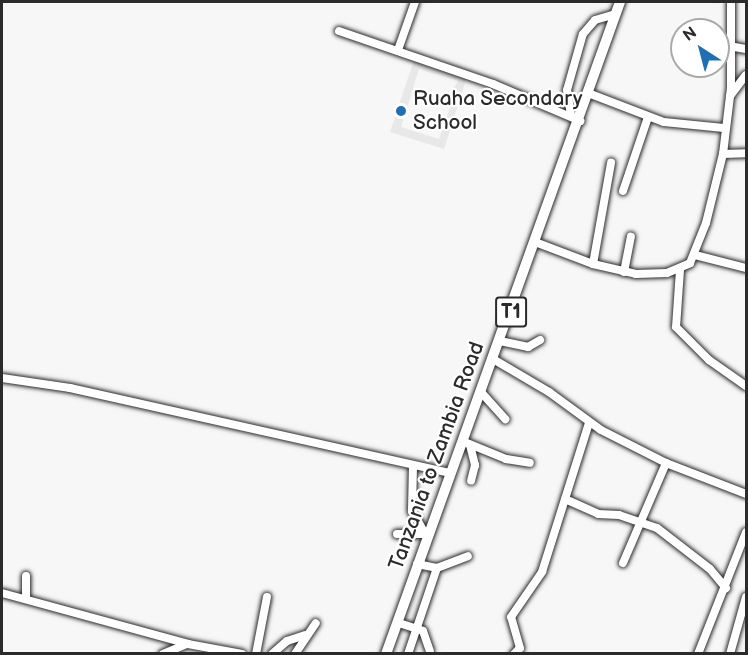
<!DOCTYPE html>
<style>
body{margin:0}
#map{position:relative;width:748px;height:655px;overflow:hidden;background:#f7f7f7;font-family:"Balsamiq Sans",sans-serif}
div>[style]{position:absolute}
.built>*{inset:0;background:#e8e8e8}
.roads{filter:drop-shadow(0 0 2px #2b2b2b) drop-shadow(0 0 2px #2b2b2b)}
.minor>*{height:8px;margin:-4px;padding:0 4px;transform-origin:4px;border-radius:4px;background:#fff}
.highway>*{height:10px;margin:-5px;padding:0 5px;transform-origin:5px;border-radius:5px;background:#fff}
.dots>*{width:16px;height:16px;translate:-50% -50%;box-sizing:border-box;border:3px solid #fff;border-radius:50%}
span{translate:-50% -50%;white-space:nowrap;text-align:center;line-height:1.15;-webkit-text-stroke:4.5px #fff;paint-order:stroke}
.shield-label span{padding:2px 4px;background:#fff;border:2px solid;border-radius:4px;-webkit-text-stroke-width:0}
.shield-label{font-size:20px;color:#2b2b2b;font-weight:700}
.poi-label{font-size:21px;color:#2b2b2b}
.left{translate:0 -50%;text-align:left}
.street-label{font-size:21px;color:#2b2b2b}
.frame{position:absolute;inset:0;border:3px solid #2b2b2b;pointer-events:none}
.north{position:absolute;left:670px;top:18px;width:60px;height:60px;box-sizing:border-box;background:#fff;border:2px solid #aaa;border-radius:50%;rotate:324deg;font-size:16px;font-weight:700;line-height:24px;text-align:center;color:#2b2b2b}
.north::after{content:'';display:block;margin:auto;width:21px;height:27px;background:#1f6fb2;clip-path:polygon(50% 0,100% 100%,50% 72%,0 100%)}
</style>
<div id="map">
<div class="built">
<div style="clip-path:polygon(evenodd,414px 60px,467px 77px,444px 149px,390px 132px,414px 60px,419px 69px,458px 81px,450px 94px,454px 96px,439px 139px,401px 127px,419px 69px)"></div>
</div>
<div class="roads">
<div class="minor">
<div style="left:339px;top:31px;width:163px;rotate:19deg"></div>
<div style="left:493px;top:84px;width:95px;rotate:23deg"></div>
<div style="left:729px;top:46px;width:17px;rotate:10deg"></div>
<div style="left:398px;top:50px;width:51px;rotate:-70.5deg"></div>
<div style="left:588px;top:93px;width:81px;rotate:20.9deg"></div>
<div style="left:664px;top:122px;width:60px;rotate:5.7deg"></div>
<div style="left:730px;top:96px;width:26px;rotate:-53deg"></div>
<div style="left:571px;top:115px;width:25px;rotate:-99deg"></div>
<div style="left:567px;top:90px;width:58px;rotate:-74.1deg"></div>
<div style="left:583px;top:34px;width:18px;rotate:-49deg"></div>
<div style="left:595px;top:20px;width:22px;rotate:-16deg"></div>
<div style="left:723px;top:154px;width:23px;rotate:-2deg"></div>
<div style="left:623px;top:191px;width:78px;rotate:-71.3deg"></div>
<div style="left:535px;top:242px;width:62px;rotate:20.8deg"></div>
<div style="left:593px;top:264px;width:44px;rotate:13.1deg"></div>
<div style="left:636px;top:274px;width:31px;rotate:-2deg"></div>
<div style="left:667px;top:273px;width:25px;rotate:-23deg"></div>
<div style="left:690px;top:263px;width:43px;rotate:-68.2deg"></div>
<div style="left:706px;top:223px;width:71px;rotate:-76.2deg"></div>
<div style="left:723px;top:154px;width:66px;rotate:-83.1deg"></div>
<div style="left:731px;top:88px;width:86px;rotate:-90deg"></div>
<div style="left:695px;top:255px;width:53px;rotate:14.3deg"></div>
<div style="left:593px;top:264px;width:103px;rotate:-79.9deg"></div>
<div style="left:680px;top:270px;width:57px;rotate:94deg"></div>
<div style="left:676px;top:327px;width:47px;rotate:45deg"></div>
<div style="left:709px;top:360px;width:45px;rotate:35.1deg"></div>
<div style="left:624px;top:272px;width:36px;rotate:-79deg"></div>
<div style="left:500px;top:341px;width:29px;rotate:12deg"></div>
<div style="left:528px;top:347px;width:14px;rotate:-30deg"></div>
<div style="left:493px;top:359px;width:65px;rotate:30.5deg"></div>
<div style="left:549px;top:392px;width:64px;rotate:36.2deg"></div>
<div style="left:601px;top:430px;width:73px;rotate:26.9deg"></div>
<div style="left:666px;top:463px;width:86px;rotate:21.2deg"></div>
<div style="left:2px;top:378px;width:69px;rotate:8.4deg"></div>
<div style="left:70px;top:388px;width:390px;rotate:12.6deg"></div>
<div style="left:480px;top:391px;width:38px;rotate:48deg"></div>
<div style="left:462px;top:441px;width:48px;rotate:22.2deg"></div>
<div style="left:506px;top:459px;width:24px;rotate:9deg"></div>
<div style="left:470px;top:445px;width:21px;rotate:76deg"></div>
<div style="left:475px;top:465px;width:16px;rotate:104deg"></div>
<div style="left:413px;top:466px;width:45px;rotate:91.3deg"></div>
<div style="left:412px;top:511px;width:30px;rotate:60deg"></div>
<div style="left:565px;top:499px;width:36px;rotate:24deg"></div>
<div style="left:598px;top:514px;width:21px;rotate:3deg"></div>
<div style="left:619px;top:515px;width:40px;rotate:18.9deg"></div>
<div style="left:657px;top:528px;width:67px;rotate:37.7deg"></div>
<div style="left:710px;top:569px;width:25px;rotate:50deg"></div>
<div style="left:397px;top:534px;width:26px"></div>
<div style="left:623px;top:563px;width:109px;rotate:-66.7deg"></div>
<div style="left:417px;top:564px;width:20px;rotate:11deg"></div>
<div style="left:437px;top:568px;width:33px;rotate:-21deg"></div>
<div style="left:2px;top:593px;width:193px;rotate:15.3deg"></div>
<div style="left:188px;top:644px;width:55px;rotate:10.5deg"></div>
<div style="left:26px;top:599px;width:23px;rotate:-90deg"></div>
<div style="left:399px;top:623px;width:25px;rotate:18deg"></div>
<div style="left:423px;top:631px;width:21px;rotate:71deg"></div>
<div style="left:163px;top:654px;width:26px;rotate:-23deg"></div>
<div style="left:256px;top:654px;width:58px;rotate:-79.1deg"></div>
<div style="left:272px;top:654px;width:20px;rotate:-41deg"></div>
<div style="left:287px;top:641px;width:19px;rotate:-18deg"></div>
<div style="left:295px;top:654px;width:37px;rotate:-56deg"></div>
<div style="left:408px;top:654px;width:91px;rotate:-71.4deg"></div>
<div style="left:514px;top:654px;width:8px;rotate:-45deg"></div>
<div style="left:520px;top:648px;width:32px;rotate:-106deg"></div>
<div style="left:511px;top:617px;width:55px;rotate:-55.4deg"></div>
<div style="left:542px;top:572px;width:156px;rotate:-72.5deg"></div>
<div style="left:698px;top:654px;width:131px;rotate:-68.5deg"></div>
<div style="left:730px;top:654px;width:59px;rotate:-74.3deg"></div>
</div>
<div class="highway">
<div style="left:386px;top:654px;width:693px;rotate:-70.26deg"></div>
</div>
</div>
<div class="dots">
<div style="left:401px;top:111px;background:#1f6fb2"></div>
</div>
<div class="shield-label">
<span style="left:511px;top:312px">T1</span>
</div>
<div class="poi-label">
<span class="left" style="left:413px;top:111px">Ruaha Secondary<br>School</span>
</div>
<div class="street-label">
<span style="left:437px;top:456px;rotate:-70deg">Tanzania to Zambia Road</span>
</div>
<div class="frame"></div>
<div class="north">N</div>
</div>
